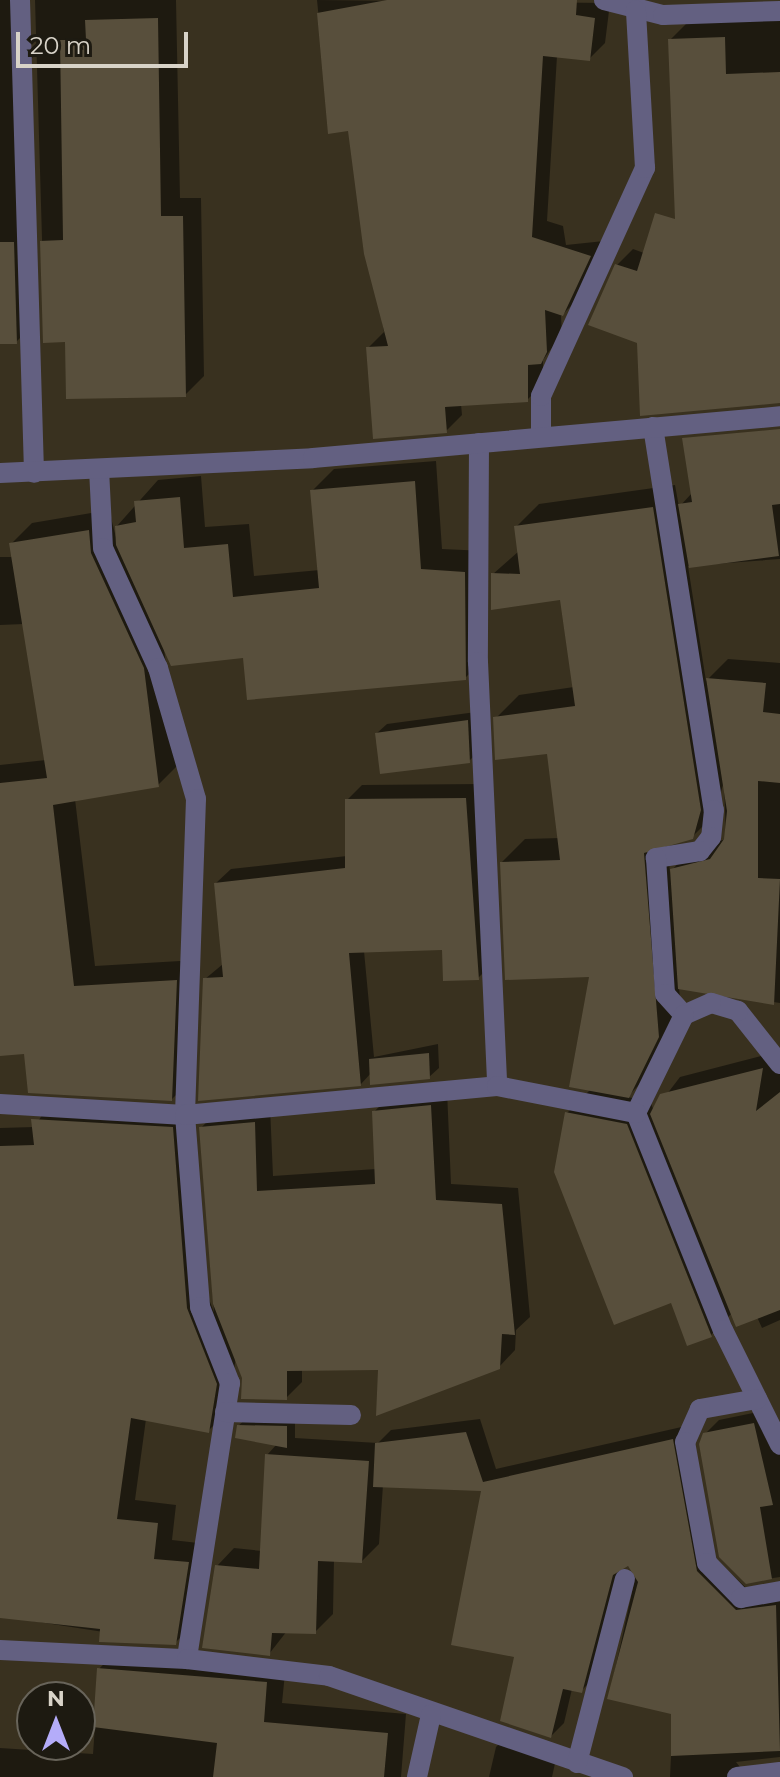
<!DOCTYPE html>
<style>
body{margin:0}
#map{position:relative;width:780px;height:1777px;overflow:hidden;background:#39311f;font-family:Montserrat,sans-serif}
div>[style]{position:absolute}
.shadow>*{inset:0;background:#0007}
.building>*{inset:0;background:#584f3c}
.minor>*{height:20px;margin:-10px;padding:0 10px;transform-origin:10px;border-radius:10px;background:#636081}
span{translate:-50% -50%;white-space:nowrap;text-align:center;line-height:1.15;-webkit-text-stroke:7px #1d1a11;paint-order:stroke}
.north{position:absolute;left:16px;top:1681px;width:80px;height:80px;box-sizing:border-box;background:#1d1a11;border:2px solid #68645a;border-radius:50%;rotate:0deg;font-size:22px;font-weight:700;line-height:32px;text-align:center;color:#d8d3c8}
.north::after{content:'';display:block;margin:auto;width:28px;height:36px;background:#b4acf9;clip-path:polygon(50% 0,100% 100%,50% 72%,0 100%)}
.scale{position:absolute;left:16px;top:32px;width:172px;height:36px;box-sizing:border-box;border:4px solid #d8d3c8;border-top:0;padding-left:10px;font-size:24px;line-height:28px;white-space:nowrap;color:#d8d3c8;-webkit-text-stroke:6px #1d1a11;paint-order:stroke}
</style>
<div id="map">
<div class="shadow">
<div style="clip-path:polygon(0 0,26px 0,35px 323px,16px 342px,0 342px)"></div>
<div style="clip-path:polygon(35px 0,176px 0,180px 198px,201px 198px,204px 376px,185px 395px,67px 340px,45px 341px)"></div>
<div style="clip-path:polygon(317px 0,610px 3px,605px 43px,589px 59px,557px 56px,547px 221px,563px 226px,566px 245px,604px 241px,579px 298px,561px 316px,562px 334px,543px 360px,543px 384px,527px 400px,461px 404px,462px 415px,446px 431px,368px 348px,384px 332px,350px 129px,330px 131px)"></div>
<div style="clip-path:polygon(780px 9px,780px 144px,670px 40px,686px 24px)"></div>
<div style="clip-path:polygon(780px 216px,780px 401px,639px 341px,617px 265px,633px 249px,644px 253px)"></div>
<div style="clip-path:polygon(436px 461px,442px 549px,486px 551px,487px 656px,465px 678px,164px 649px,179px 764px,158px 785px,75px 799px,95px 966px,197px 960px,193px 1078px,172px 1099px,25px 1052px,0 1054px,0 765px,46px 760px,24px 624px,0 625px,0 557px,13px 557px,11px 544px,32px 523px,109px 510px,118px 545px,117px 526px,158px 480px,201px 476px,205px 527px,249px 524px,254px 576px,320px 570px,312px 491px,334px 469px)"></div>
<div style="clip-path:polygon(evenodd,780px 470px,780px 559px,688px 566px,706px 681px,728px 659px,780px 663px,780px 1003px,679px 987px,681px 1013px,651px 1073px,627px 1097px,650px 1101px,654px 1111px,680px 1077px,780px 1051px,780px 1320px,762px 1328px,757px 1317px,732px 1313px,711px 1335px,672px 1301px,567px 1113px,591px 1089px,591px 975px,502px 862px,525px 839px,560px 838px,549px 752px,496px 718px,519px 695px,574px 687px,562px 598px,493px 574px,519px 551px,516px 527px,539px 504px,675px 485px,679px 507px,692px 493px,780px 470px,724px 781px,726px 839px,692px 849px,670px 872px,667px 844px,692px 837px,715px 814px,724px 781px)"></div>
<div style="clip-path:polygon(476px 712px,478px 752px,469px 761px,377px 733px,387px 724px)"></div>
<div style="clip-path:polygon(480px 784px,493px 963px,478px 978px,444px 948px,364px 951px,374px 1057px,438px 1044px,439px 1068px,429px 1077px,372px 1072px,361px 1084px,205px 979px,223px 964px,216px 883px,231px 869px,347px 856px,347px 800px,362px 785px)"></div>
<div style="clip-path:polygon(447px 1090px,451px 1184px,518px 1188px,530px 1317px,516px 1330px,515px 1350px,499px 1367px,302px 1369px,302px 1382px,286px 1398px,244px 1378px,236px 1357px,227px 1412px,208px 1431px,146px 1419px,135px 1500px,176px 1505px,172px 1540px,207px 1544px,194px 1624px,175px 1643px,0 1616px,0 1128px,34px 1127px,52px 1101px,191px 1109px,205px 1289px,214px 1312px,201px 1128px,217px 1111px,270px 1106px,273px 1176px,376px 1169px,374px 1112px,390px 1095px)"></div>
<div style="clip-path:polygon(768px 1410px,780px 1451px,780px 1577px,746px 1582px,705px 1434px,719px 1420px)"></div>
<div style="clip-path:polygon(248px 1417px,295px 1418px,295px 1438px,378px 1443px,391px 1430px,480px 1419px,496px 1469px,686px 1426px,708px 1552px,757px 1598px,780px 1594px,780px 1757px,736px 1762px,747px 1776px,780px 1777px,670px 1777px,673px 1713px,609px 1698px,637px 1569px,624px 1565px,595px 1677px,581px 1691px,572px 1689px,564px 1723px,551px 1736px,517px 1656px,483px 1489px,383px 1485px,379px 1544px,362px 1561px,334px 1560px,333px 1614px,315px 1632px,287px 1631px,269px 1654px,217px 1566px,234px 1548px,262px 1551px,267px 1455px,277px 1444px,238px 1426px)"></div>
<div style="clip-path:polygon(118px 1649px,286px 1663px,282px 1703px,406px 1714px,401px 1777px,0 1777px,0 1748px,93px 1754px,99px 1669px)"></div>
<div style="clip-path:polygon(509px 1734px,558px 1750px,552px 1777px,489px 1777px,496px 1747px)"></div>
</div>
<div class="building">
<div style="clip-path:polygon(387px 0,577px 0,576px 15px,595px 18px,590px 61px,543px 56px,532px 237px,591px 256px,563px 316px,545px 310px,547px 352px,541px 364px,528px 365px,528px 402px,445px 407px,447px 433px,373px 439px,366px 347px,388px 346px,364px 254px,348px 131px,328px 134px,317px 13px)"></div>
<div style="clip-path:polygon(158px 18px,161px 216px,183px 216px,186px 397px,66px 399px,65px 342px,43px 343px,40px 241px,63px 240px,60px 40px,86px 40px,85px 20px)"></div>
<div style="clip-path:polygon(725px 37px,726px 74px,780px 72px,780px 403px,640px 416px,637px 343px,588px 325px,615px 264px,637px 271px,655px 213px,675px 219px,668px 39px)"></div>
<div style="clip-path:polygon(0 242px,14px 242px,17px 344px,0 344px)"></div>
<div style="clip-path:polygon(780px 429px,780px 504px,772px 505px,779px 556px,689px 568px,678px 504px,692px 502px,682px 438px)"></div>
<div style="clip-path:polygon(415px 481px,421px 569px,465px 572px,466px 680px,247px 700px,243px 658px,171px 666px,116px 545px,115px 526px,136px 522px,134px 501px,180px 497px,184px 548px,228px 544px,233px 597px,319px 588px,310px 490px)"></div>
<div style="clip-path:polygon(653px 507px,701px 810px,693px 839px,644px 853px,659px 1037px,629px 1098px,569px 1087px,589px 977px,505px 980px,500px 862px,560px 860px,547px 754px,495px 760px,493px 717px,575px 706px,560px 600px,491px 610px,491px 573px,520px 574px,514px 526px)"></div>
<div style="clip-path:polygon(89px 530px,91px 553px,144px 668px,159px 787px,53px 805px,74px 986px,177px 980px,172px 1101px,28px 1093px,24px 1054px,0 1056px,0 783px,47px 778px,9px 543px)"></div>
<div style="clip-path:polygon(706px 678px,766px 683px,763px 712px,780px 714px,780px 783px,758px 781px,758px 878px,780px 879px,774px 1005px,678px 989px,670px 869px,710px 859px,724px 839px,727px 811px)"></div>
<div style="clip-path:polygon(468px 720px,470px 763px,380px 774px,375px 733px)"></div>
<div style="clip-path:polygon(466px 798px,479px 980px,443px 981px,442px 950px,349px 953px,361px 1086px,198px 1101px,203px 978px,223px 977px,214px 883px,345px 868px,345px 799px)"></div>
<div style="clip-path:polygon(429px 1053px,430px 1079px,370px 1085px,369px 1059px)"></div>
<div style="clip-path:polygon(763px 1068px,756px 1111px,780px 1092px,780px 1310px,736px 1327px,650px 1114px,660px 1094px)"></div>
<div style="clip-path:polygon(431px 1105px,436px 1200px,502px 1204px,515px 1335px,502px 1334px,500px 1369px,376px 1416px,378px 1370px,287px 1371px,287px 1400px,241px 1399px,242px 1378px,213px 1304px,199px 1127px,255px 1122px,257px 1191px,375px 1184px,372px 1111px)"></div>
<div style="clip-path:polygon(565px 1112px,627px 1124px,712px 1337px,687px 1346px,671px 1303px,614px 1325px,554px 1172px)"></div>
<div style="clip-path:polygon(31px 1119px,173px 1127px,187px 1308px,217px 1384px,209px 1433px,131px 1418px,117px 1519px,158px 1523px,154px 1559px,189px 1562px,176px 1645px,99px 1642px,100px 1629px,0 1618px,0 1146px,34px 1145px)"></div>
<div style="clip-path:polygon(754px 1423px,773px 1505px,760px 1507px,772px 1579px,746px 1584px,719px 1557px,699px 1444px,703px 1433px)"></div>
<div style="clip-path:polygon(237px 1425px,287px 1426px,287px 1448px,235px 1438px)"></div>
<div style="clip-path:polygon(466px 1432px,483px 1482px,673px 1439px,697px 1571px,736px 1610px,776px 1605px,780px 1751px,671px 1756px,671px 1714px,607px 1699px,638px 1582px,628px 1566px,613px 1575px,582px 1693px,563px 1689px,551px 1738px,500px 1721px,514px 1657px,451px 1645px,481px 1491px,373px 1487px,375px 1443px)"></div>
<div style="clip-path:polygon(265px 1454px,369px 1461px,362px 1563px,318px 1561px,316px 1634px,272px 1633px,270px 1656px,202px 1648px,215px 1565px,259px 1569px)"></div>
<div style="clip-path:polygon(97px 1668px,267px 1682px,264px 1722px,388px 1733px,384px 1777px,213px 1777px,217px 1743px,93px 1727px)"></div>
</div>
<div class="minor">
<div style="left:20px;top:0;width:473px;rotate:88.3deg"></div>
<div style="left:604px;top:0;width:61px;rotate:14.3deg"></div>
<div style="left:663px;top:15px;width:117px;rotate:-2deg"></div>
<div style="left:653px;top:427px;width:388px;rotate:81deg"></div>
<div style="left:714px;top:810px;width:27px;rotate:96deg"></div>
<div style="left:711px;top:837px;width:18px;rotate:128deg"></div>
<div style="left:700px;top:851px;width:45px;rotate:171deg"></div>
<div style="left:656px;top:858px;width:136px;rotate:86.2deg"></div>
<div style="left:665px;top:994px;width:28px;rotate:48deg"></div>
<div style="left:541px;top:437px;width:41px;rotate:-90deg"></div>
<div style="left:541px;top:396px;width:251px;rotate:-65.5deg"></div>
<div style="left:645px;top:168px;width:158px;rotate:-93.3deg"></div>
<div style="left:479px;top:443px;width:219px;rotate:90.3deg"></div>
<div style="left:478px;top:662px;width:424px;rotate:87.4deg"></div>
<div style="left:99px;top:469px;width:79px;rotate:87.1deg"></div>
<div style="left:103px;top:548px;width:132px;rotate:65.4deg"></div>
<div style="left:158px;top:668px;width:136px;rotate:73.8deg"></div>
<div style="left:196px;top:799px;width:316px;rotate:92deg"></div>
<div style="left:185px;top:1115px;width:193px;rotate:85.5deg"></div>
<div style="left:200px;top:1307px;width:82px;rotate:68.5deg"></div>
<div style="left:230px;top:1383px;width:279px;rotate:98.9deg"></div>
<div style="left:0;top:473px;width:313px;rotate:-2.7deg"></div>
<div style="left:313px;top:458px;width:469px;rotate:-5.1deg"></div>
<div style="left:780px;top:1064px;width:68px;rotate:-128.4deg"></div>
<div style="left:738px;top:1011px;width:28px;rotate:-163deg"></div>
<div style="left:711px;top:1003px;width:30px;rotate:156deg"></div>
<div style="left:684px;top:1015px;width:109px;rotate:116.1deg"></div>
<div style="left:636px;top:1113px;width:234px;rotate:68.2deg"></div>
<div style="left:723px;top:1330px;width:128px;rotate:63.6deg"></div>
<div style="left:0;top:1104px;width:185px;rotate:3.4deg"></div>
<div style="left:185px;top:1115px;width:313px;rotate:-5.3deg"></div>
<div style="left:497px;top:1086px;width:142px;rotate:11deg"></div>
<div style="left:757px;top:1399px;width:58px;rotate:170deg"></div>
<div style="left:700px;top:1409px;width:36px;rotate:114deg"></div>
<div style="left:685px;top:1442px;width:123px;rotate:79.7deg"></div>
<div style="left:707px;top:1563px;width:49px;rotate:45.8deg"></div>
<div style="left:741px;top:1598px;width:40px;rotate:-10deg"></div>
<div style="left:225px;top:1412px;width:126px;rotate:1.4deg"></div>
<div style="left:0;top:1650px;width:187px;rotate:2.8deg"></div>
<div style="left:187px;top:1659px;width:143px;rotate:6.8deg"></div>
<div style="left:329px;top:1676px;width:311px;rotate:19deg"></div>
<div style="left:577px;top:1763px;width:190px;rotate:-75.4deg"></div>
<div style="left:417px;top:1777px;width:64px;rotate:-77.3deg"></div>
<div style="left:737px;top:1777px;width:43px;rotate:-6.6deg"></div>
</div>
<div class="north">N</div>
<div class="scale">20 m</div>
</div>
